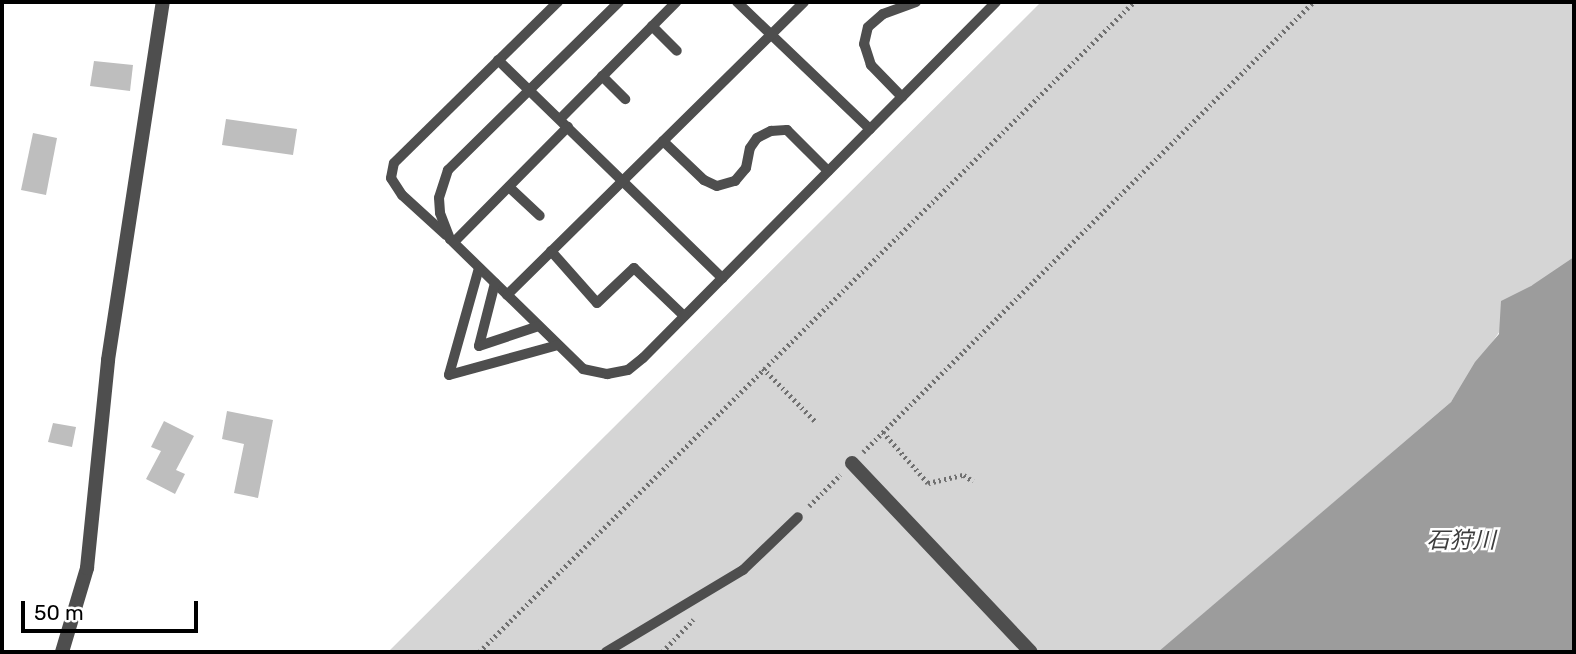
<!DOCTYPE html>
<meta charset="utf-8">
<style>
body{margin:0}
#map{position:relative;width:1576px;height:654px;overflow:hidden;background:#fff;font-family:Rubik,"Noto Sans JP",sans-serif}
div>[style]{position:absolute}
.green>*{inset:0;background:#d5d5d5}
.water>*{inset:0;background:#9c9c9c}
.building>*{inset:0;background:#bebebe}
.path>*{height:4.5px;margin-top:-2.25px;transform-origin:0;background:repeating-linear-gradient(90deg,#707070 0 2px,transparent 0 5.5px)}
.service>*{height:10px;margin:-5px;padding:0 5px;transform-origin:5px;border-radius:5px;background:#4e4e4e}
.pedestrian>*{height:14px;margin:-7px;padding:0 7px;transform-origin:7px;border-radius:7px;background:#4e4e4e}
.minor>*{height:14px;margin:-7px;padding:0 7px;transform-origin:7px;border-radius:7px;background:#4e4e4e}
span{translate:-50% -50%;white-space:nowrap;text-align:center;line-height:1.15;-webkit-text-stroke:5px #fff;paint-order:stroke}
.water-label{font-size:23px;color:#3d3d3d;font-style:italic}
.frame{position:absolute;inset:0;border:4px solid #000;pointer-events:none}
.scale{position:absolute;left:21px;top:601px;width:177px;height:32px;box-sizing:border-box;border:4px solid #000;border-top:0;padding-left:9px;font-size:21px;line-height:24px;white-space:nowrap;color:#000;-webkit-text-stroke:5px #fff;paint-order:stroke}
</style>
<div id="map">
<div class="green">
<div style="clip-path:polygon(1041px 2px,1574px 2px,1574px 266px,1531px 286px,1451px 402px,1159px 652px,388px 652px)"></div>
</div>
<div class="water">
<div style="clip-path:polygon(1574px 257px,1574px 652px,1158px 652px,1451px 402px,1475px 362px,1499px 334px,1501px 301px,1531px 286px)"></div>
</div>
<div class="building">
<div style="clip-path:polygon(94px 61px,133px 65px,130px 91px,90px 86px)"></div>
<div style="clip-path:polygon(226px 119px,297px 129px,293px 155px,222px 145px)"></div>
<div style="clip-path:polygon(33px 133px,57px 138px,46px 195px,21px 190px)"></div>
<div style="clip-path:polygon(227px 411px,273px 420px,258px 498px,234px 493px,244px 444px,222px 439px)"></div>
<div style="clip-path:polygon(164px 421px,194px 436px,176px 470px,185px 474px,175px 494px,146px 479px,161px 451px,151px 447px)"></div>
<div style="clip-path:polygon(53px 423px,76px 427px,72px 447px,48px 442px)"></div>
</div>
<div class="path">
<div style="left:763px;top:368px;width:74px;rotate:45.5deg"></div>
<div style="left:883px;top:432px;width:68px;rotate:48.6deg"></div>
<div style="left:928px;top:483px;width:37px;rotate:-13deg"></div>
<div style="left:964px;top:475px;width:11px;rotate:34deg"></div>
<div style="left:863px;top:452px;width:636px;rotate:-45deg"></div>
<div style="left:809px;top:506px;width:44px;rotate:-45deg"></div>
<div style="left:479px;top:652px;width:923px;rotate:-44.78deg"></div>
<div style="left:662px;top:652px;width:45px;rotate:-45.9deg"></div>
</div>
<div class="service">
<div style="left:619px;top:2px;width:240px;rotate:135.5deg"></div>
<div style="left:448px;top:170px;width:29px;rotate:108deg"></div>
<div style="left:439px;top:198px;width:15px;rotate:86deg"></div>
<div style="left:440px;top:213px;width:28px;rotate:69deg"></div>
<div style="left:450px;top:239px;width:186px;rotate:44.3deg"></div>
<div style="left:583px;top:369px;width:25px;rotate:12deg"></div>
<div style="left:607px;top:374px;width:21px;rotate:-11deg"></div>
<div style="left:628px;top:370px;width:19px;rotate:-39deg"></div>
<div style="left:643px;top:358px;width:501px;rotate:-45.24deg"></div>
<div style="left:737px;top:2px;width:184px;rotate:43.7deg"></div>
<div style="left:652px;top:26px;width:35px;rotate:45deg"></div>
<div style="left:498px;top:60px;width:313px;rotate:44.2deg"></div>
<div style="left:602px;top:76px;width:33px;rotate:45deg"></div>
<div style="left:902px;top:97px;width:45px;rotate:-134.1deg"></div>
<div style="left:871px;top:65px;width:22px;rotate:-108deg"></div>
<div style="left:864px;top:44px;width:17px;rotate:-77deg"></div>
<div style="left:868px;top:27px;width:20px;rotate:-41deg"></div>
<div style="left:883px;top:14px;width:35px;rotate:-20deg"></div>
<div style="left:560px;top:119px;width:165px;rotate:-45.2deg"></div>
<div style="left:663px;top:141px;width:57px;rotate:43.6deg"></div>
<div style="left:704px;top:180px;width:14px;rotate:25deg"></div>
<div style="left:717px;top:186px;width:19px;rotate:-16deg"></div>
<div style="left:735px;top:181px;width:17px;rotate:-50deg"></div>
<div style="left:746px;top:168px;width:20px;rotate:-79deg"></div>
<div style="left:750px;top:148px;width:12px;rotate:-55deg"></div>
<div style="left:757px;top:138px;width:16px;rotate:-27deg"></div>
<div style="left:771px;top:131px;width:16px;rotate:-4deg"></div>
<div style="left:787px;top:130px;width:58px;rotate:45deg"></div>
<div style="left:509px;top:187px;width:42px;rotate:43.1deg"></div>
<div style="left:446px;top:235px;width:59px;rotate:-137.7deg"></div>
<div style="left:402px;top:195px;width:20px;rotate:-123deg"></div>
<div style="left:391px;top:178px;width:15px;rotate:-79deg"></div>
<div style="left:394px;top:163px;width:230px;rotate:-44.5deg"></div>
<div style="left:454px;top:242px;width:162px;rotate:-45.3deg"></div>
<div style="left:551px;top:251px;width:69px;rotate:48.5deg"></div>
<div style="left:597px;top:303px;width:51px;rotate:-43.4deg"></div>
<div style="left:634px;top:268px;width:69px;rotate:43.8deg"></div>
<div style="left:479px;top:268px;width:111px;rotate:105.7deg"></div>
<div style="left:449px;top:375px;width:113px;rotate:-15.4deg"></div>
<div style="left:495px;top:283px;width:65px;rotate:104.3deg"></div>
<div style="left:479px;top:346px;width:63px;rotate:-18.4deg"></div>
<div style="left:507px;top:295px;width:417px;rotate:-44.6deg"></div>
<div style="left:606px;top:652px;width:160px;rotate:-30.9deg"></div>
<div style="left:743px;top:570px;width:76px;rotate:-43.9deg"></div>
</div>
<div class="pedestrian">
<div style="left:852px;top:463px;width:260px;rotate:46.6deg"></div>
</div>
<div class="minor">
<div style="left:62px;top:652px;width:88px;rotate:-73.4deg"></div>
<div style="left:87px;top:568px;width:209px;rotate:-84.2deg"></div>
<div style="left:108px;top:360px;width:362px;rotate:-81.3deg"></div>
</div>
<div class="water-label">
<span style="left:1461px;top:540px">石狩川</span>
</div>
<div class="frame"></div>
<div class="scale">50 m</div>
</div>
